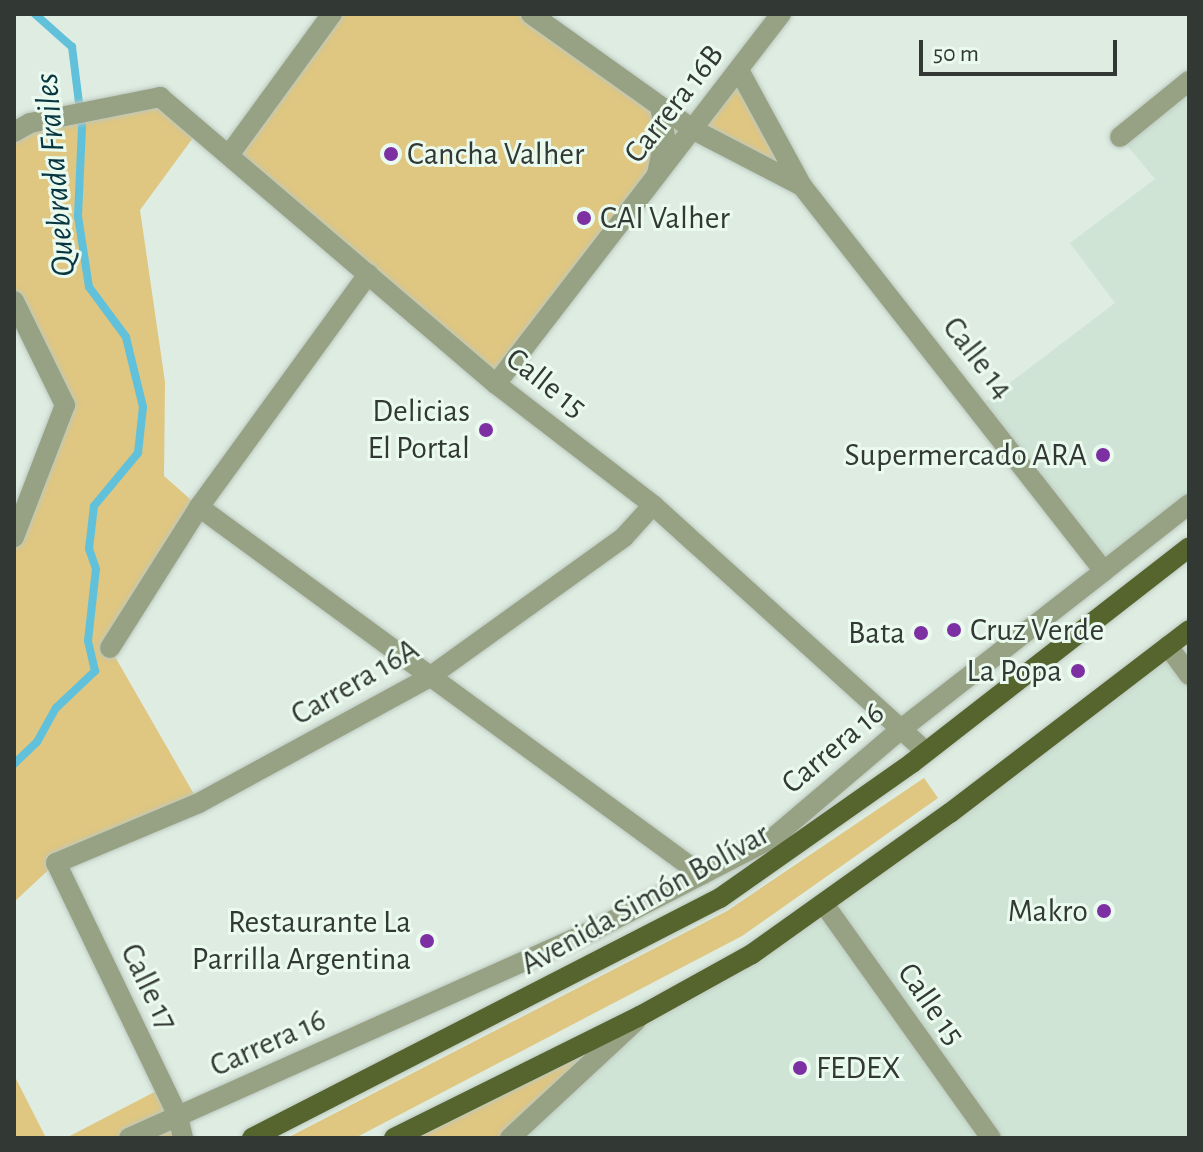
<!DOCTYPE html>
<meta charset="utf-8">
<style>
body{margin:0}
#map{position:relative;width:1203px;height:1152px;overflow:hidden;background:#deece2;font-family:"Alegreya Sans",sans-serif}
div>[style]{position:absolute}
.built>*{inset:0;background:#cfe4d5}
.green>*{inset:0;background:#dfc681}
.stream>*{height:8px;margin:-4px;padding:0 4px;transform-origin:4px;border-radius:4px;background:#61c1da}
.roads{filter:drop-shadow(0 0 2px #bcc8bf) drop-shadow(0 0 2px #bcc8bf)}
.minor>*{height:20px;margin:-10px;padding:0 10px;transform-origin:10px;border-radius:10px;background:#97a183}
.tertiary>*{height:20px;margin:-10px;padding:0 10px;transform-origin:10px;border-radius:10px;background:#97a183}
.primary>*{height:20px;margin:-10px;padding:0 10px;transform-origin:10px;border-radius:10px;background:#55652d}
.dots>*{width:22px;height:22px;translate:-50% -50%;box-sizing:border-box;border:4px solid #ebfaef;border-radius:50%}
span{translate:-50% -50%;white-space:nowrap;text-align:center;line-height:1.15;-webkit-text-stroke:6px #ebfaef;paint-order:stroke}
.street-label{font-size:32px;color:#323834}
.poi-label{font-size:32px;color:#323834}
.left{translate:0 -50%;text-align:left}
.right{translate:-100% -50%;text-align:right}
.water-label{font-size:34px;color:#073641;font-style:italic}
.frame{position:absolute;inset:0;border:16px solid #323834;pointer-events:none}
.scale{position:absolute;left:919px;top:40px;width:198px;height:36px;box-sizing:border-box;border:4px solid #323834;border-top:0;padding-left:10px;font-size:24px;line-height:28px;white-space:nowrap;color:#323834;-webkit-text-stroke:6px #ebfaef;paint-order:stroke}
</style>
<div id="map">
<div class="built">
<div style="clip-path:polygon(1189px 81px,1189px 504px,1104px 571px,978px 407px,1115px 303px,1070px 243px,1155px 179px,1120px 137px)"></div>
<div style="clip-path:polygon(1189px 630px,1189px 1138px,510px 1138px,640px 1016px,752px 954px)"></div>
</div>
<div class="green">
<div style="clip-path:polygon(332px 14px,531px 14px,692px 129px,739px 70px,802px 186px,692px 129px,496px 384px,229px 155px)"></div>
<div style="clip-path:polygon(160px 97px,198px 131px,140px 210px,165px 382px,164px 476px,199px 507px,110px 648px,199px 803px,56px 863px,14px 902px,14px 537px,65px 405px,14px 301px,14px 132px)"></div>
<div style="clip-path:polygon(924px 778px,938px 798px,742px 936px,355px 1138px,287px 1138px,727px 911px)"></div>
<div style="clip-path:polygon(640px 1016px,510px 1138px,394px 1138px)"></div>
<div style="clip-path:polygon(14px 1075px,46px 1138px,14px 1138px)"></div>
<div style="clip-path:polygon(164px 1087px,183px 1138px,66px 1138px)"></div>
</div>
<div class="stream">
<div style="left:14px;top:764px;width:32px;rotate:-44deg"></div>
<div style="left:37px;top:742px;width:39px;rotate:-61deg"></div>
<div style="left:56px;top:708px;width:54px;rotate:-43.5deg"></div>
<div style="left:95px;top:671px;width:31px;rotate:-103deg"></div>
<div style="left:88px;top:641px;width:72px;rotate:-83.7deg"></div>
<div style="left:96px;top:569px;width:21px;rotate:-109deg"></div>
<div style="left:89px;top:549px;width:43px;rotate:-83.4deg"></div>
<div style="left:94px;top:506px;width:69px;rotate:-50.3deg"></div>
<div style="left:138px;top:453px;width:46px;rotate:-83.8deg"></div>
<div style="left:143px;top:407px;width:72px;rotate:-103.7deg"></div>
<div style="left:126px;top:337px;width:62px;rotate:-126.5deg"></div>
<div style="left:89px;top:287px;width:72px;rotate:-98.8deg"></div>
<div style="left:78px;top:216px;width:89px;rotate:-87.4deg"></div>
<div style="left:82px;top:127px;width:81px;rotate:-97.1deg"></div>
<div style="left:72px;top:47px;width:50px;rotate:-138.3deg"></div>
</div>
<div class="roads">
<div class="minor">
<div style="left:739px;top:70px;width:132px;rotate:61.5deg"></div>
<div style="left:14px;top:132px;width:18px;rotate:-29deg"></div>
<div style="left:30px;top:123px;width:133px;rotate:-11.3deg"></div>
<div style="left:160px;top:97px;width:442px;rotate:40.5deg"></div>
<div style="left:496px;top:384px;width:198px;rotate:37.6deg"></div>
<div style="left:653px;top:505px;width:367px;rotate:42.1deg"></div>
<div style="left:1120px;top:137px;width:89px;rotate:-39.1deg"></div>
<div style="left:229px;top:155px;width:175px;rotate:-53.9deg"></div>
<div style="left:14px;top:301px;width:116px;rotate:63.9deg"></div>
<div style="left:65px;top:405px;width:142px;rotate:111.1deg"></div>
<div style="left:496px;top:384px;width:467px;rotate:-52.4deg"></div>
<div style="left:199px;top:507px;width:623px;rotate:36.19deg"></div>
<div style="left:1168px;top:646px;width:36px;rotate:54deg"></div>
<div style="left:110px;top:648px;width:167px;rotate:-57.7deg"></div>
<div style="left:199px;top:507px;width:288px;rotate:-54deg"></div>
<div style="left:824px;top:904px;width:287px;rotate:54.5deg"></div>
<div style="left:129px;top:1138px;width:512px;rotate:-24.11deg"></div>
<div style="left:596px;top:929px;width:199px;rotate:-27.2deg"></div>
<div style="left:773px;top:838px;width:167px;rotate:-40.4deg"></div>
<div style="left:900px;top:730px;width:259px;rotate:-37.9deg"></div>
<div style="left:183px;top:1138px;width:23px;rotate:-103deg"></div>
<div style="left:178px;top:1116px;width:281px;rotate:-115.7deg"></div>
<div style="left:56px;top:863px;width:155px;rotate:-22.8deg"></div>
<div style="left:199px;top:803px;width:261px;rotate:-28.6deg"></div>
<div style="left:428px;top:678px;width:241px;rotate:-35.7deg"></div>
<div style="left:624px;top:537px;width:43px;rotate:-47.8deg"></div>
<div style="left:510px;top:1138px;width:172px;rotate:-42.9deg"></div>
</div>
<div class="tertiary">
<div style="left:531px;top:14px;width:198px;rotate:35.5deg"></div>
<div style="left:692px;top:129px;width:124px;rotate:27.4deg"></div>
<div style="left:802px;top:186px;width:489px;rotate:51.9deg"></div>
<div style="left:1104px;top:571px;width:108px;rotate:-38.2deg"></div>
<div style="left:657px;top:174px;width:38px;rotate:-78deg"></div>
<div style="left:665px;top:137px;width:31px;rotate:-99deg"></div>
</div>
<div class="primary">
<div style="left:252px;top:1138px;width:526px;rotate:-27.15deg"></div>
<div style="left:720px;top:898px;width:235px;rotate:-35.1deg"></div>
<div style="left:912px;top:763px;width:351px;rotate:-37.9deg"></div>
<div style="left:394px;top:1138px;width:275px;rotate:-26.4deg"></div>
<div style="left:640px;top:1016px;width:128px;rotate:-29deg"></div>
<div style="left:752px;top:954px;width:243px;rotate:-35.5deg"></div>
<div style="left:950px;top:813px;width:301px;rotate:-37.4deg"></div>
</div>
</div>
<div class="dots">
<div style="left:391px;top:154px;background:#7c30a2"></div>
<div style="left:584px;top:218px;background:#7c30a2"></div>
<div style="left:486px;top:430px;background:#7c30a2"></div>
<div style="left:1103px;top:455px;background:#7c30a2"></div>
<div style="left:954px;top:630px;background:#7c30a2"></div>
<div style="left:921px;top:633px;background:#7c30a2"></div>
<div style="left:1078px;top:671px;background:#7c30a2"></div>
<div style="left:1104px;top:911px;background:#7c30a2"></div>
<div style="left:427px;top:941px;background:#7c30a2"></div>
<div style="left:800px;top:1068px;background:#7c30a2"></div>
</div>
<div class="street-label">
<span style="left:674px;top:104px;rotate:-52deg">Carrera 16B</span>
<span style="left:978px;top:358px;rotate:52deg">Calle 14</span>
<span style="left:546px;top:383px;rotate:38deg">Calle 15</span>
<span style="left:355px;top:682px;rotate:-30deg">Carrera 16A</span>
<span style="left:833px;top:748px;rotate:-40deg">Carrera 16</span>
<span style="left:645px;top:899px;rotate:-29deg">Avenida Simón Bolívar</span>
<span style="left:149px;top:987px;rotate:64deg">Calle 17</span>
<span style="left:931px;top:1004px;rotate:55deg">Calle 15</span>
<span style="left:268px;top:1043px;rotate:-24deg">Carrera 16</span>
</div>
<div class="poi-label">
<span class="left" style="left:407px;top:154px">Cancha Valher</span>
<span class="left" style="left:600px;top:218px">CAI Valher</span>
<span class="right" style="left:470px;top:430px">Delicias<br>El Portal</span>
<span class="right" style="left:1087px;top:455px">Supermercado ARA</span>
<span class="left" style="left:970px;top:630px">Cruz Verde</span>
<span class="right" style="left:905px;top:633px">Bata</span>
<span class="right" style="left:1062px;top:671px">La Popa</span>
<span class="right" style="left:1088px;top:911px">Makro</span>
<span class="right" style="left:411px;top:941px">Restaurante La<br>Parrilla Argentina</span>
<span class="left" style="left:816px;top:1068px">FEDEX</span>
</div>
<div class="water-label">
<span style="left:56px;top:175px;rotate:-95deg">Quebrada Frailes</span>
</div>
<div class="frame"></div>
<div class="scale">50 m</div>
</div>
